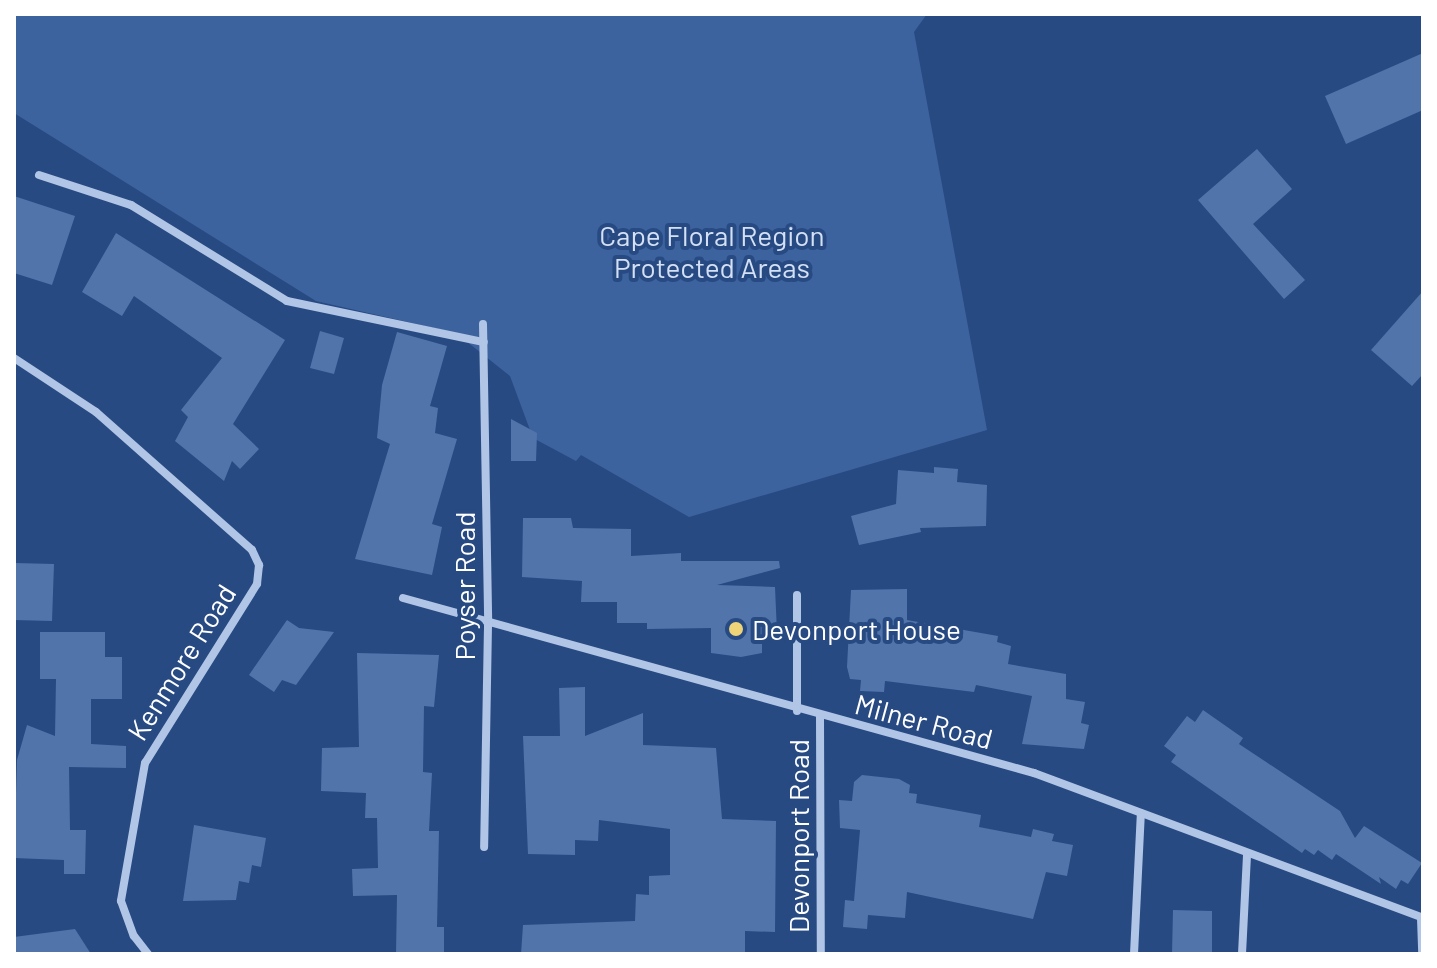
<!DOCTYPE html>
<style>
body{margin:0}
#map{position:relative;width:1437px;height:968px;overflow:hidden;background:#284a83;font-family:Barlow,sans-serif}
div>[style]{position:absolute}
.green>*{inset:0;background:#3d639f}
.building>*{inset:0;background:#5174ab}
.street>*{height:8px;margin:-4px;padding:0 4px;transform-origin:4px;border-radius:4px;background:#b1c6e6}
.dots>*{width:22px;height:22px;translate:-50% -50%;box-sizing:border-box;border:4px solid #284a83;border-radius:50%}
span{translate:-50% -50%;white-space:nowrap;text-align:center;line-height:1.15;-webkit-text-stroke:8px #284a83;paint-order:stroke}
.park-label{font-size:28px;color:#d4e1f5}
.street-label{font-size:28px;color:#fff}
.poi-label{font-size:28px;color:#fff}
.left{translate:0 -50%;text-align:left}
.frame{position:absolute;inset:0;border:16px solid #fff;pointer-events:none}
</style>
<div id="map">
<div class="green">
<div style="clip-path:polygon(14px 14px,927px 14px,914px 32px,987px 430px,689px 517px,581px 455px,576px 461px,533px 438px,510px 376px,456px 333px,316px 301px,14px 113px)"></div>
</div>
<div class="building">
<div style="clip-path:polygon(1423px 53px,1423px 110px,1346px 144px,1325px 96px)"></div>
<div style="clip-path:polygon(1257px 149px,1292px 189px,1253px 224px,1305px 280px,1284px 299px,1198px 200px)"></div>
<div style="clip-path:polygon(14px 196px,75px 216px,52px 285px,14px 273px)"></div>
<div style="clip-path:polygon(116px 233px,285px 340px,233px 424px,259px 449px,240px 469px,232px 461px,224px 481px,175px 441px,188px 417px,181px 410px,222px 358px,134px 296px,122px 316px,82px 292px)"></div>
<div style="clip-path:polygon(1423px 291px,1423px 374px,1412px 386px,1371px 350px)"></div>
<div style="clip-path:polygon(320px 331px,344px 338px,334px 374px,310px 368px)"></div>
<div style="clip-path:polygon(397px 332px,447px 346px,430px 406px,438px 408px,435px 433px,457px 439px,432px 524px,442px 527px,432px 575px,355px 559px,390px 444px,377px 438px,382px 385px)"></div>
<div style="clip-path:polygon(511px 419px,537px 433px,536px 461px,511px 461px)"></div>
<div style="clip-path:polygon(934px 467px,958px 469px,957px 482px,987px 485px,986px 526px,920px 528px,921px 532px,859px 545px,851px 516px,896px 504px,898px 470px,934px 473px)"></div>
<div style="clip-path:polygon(523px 518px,571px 518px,573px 528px,631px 529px,631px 556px,681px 553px,681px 561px,779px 561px,780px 568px,717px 585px,775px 587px,777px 633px,762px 634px,762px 653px,741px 657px,711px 653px,711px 628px,647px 629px,647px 623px,617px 623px,617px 602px,581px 602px,582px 581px,522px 577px)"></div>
<div style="clip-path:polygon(14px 563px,54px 564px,52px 621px,14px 620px)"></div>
<div style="clip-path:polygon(907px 589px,907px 620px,998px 636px,997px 642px,1011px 646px,1008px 664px,1066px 674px,1066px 699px,1085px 702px,1081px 723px,1089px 725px,1084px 749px,1022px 744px,1032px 696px,976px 685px,974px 692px,885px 681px,884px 692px,860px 691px,861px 680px,850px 679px,847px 667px,851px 590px)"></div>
<div style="clip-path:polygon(287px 620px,299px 628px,334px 632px,296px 685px,282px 680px,274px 692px,249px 675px)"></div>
<div style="clip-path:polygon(40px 632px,105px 632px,105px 657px,122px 657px,122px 699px,91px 699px,91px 744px,126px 746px,126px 768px,69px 767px,70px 830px,86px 830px,85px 874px,64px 874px,64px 860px,14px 858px,17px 760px,27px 725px,55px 736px,56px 679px,40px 679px)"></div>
<div style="clip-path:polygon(357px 653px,439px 655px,434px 707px,424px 706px,423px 772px,432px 773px,429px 831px,439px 831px,437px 927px,444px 927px,444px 954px,396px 954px,397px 895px,353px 896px,352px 869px,378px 868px,377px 818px,365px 818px,366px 793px,321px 791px,322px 748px,359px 747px)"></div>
<div style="clip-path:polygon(585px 687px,585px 736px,643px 713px,643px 745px,716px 748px,722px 819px,776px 821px,775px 932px,745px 931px,745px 954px,521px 954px,523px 925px,635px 921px,636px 894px,649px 895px,649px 876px,670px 875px,670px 829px,599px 820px,598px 841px,575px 840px,575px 855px,528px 854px,523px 736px,560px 736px,559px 688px)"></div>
<div style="clip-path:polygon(1203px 710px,1243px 738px,1239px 744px,1340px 811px,1355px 838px,1364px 826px,1422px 863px,1408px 884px,1401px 880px,1396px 889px,1379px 877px,1381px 884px,1336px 854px,1332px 860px,1318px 850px,1314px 855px,1305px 849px,1302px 853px,1171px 762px,1176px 755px,1164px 746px,1187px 716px,1195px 722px)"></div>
<div style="clip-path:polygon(862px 775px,899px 779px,910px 785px,909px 793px,917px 794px,916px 803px,981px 815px,979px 827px,1031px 837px,1033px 829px,1054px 834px,1052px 841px,1073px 845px,1067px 876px,1046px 872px,1033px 919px,907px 892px,905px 918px,868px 915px,867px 929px,843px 927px,845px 900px,854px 901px,860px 830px,840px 828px,839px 800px,852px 801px,854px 782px)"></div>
<div style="clip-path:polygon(194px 825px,266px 838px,261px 867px,252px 865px,249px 883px,239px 881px,236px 900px,183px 901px)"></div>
<div style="clip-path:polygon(1173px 910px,1212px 911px,1212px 954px,1172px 954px)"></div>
<div style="clip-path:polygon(75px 929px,91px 954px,14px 954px,14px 937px)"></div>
</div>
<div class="street">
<div style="left:39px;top:175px;width:97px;rotate:18.1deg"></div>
<div style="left:131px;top:205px;width:183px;rotate:31.6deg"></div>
<div style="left:287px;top:301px;width:201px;rotate:11.8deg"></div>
<div style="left:483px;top:324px;width:301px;rotate:89deg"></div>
<div style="left:488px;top:625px;width:222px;rotate:91deg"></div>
<div style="left:14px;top:358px;width:98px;rotate:33.4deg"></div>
<div style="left:96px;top:412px;width:208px;rotate:41.5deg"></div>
<div style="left:252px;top:550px;width:17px;rotate:65deg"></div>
<div style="left:259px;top:565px;width:19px;rotate:96deg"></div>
<div style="left:257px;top:584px;width:211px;rotate:122deg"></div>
<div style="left:145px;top:763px;width:140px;rotate:99.9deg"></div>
<div style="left:121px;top:901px;width:37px;rotate:70deg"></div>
<div style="left:134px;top:936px;width:23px;rotate:52deg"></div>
<div style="left:797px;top:595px;width:116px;rotate:90deg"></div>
<div style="left:403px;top:598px;width:655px;rotate:15.5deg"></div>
<div style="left:1034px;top:773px;width:415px;rotate:20.4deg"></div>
<div style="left:820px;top:717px;width:237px;rotate:89.8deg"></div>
<div style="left:1421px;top:918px;width:36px;rotate:88deg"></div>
<div style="left:1134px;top:954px;width:141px;rotate:-87.2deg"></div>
<div style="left:1242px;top:954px;width:100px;rotate:-87.1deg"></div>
</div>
<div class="dots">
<div style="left:736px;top:629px;background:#eed378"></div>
</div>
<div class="park-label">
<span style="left:712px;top:251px">Cape Floral Region<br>Protected Areas</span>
</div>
<div class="street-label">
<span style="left:464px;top:586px;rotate:-90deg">Poyser Road</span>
<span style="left:181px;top:662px;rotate:-58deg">Kenmore Road</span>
<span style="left:924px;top:721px;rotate:15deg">Milner Road</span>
<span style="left:798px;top:836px;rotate:-90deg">Devonport Road</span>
</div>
<div class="poi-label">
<span class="left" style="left:752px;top:629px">Devonport House</span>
</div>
<div class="frame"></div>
</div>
